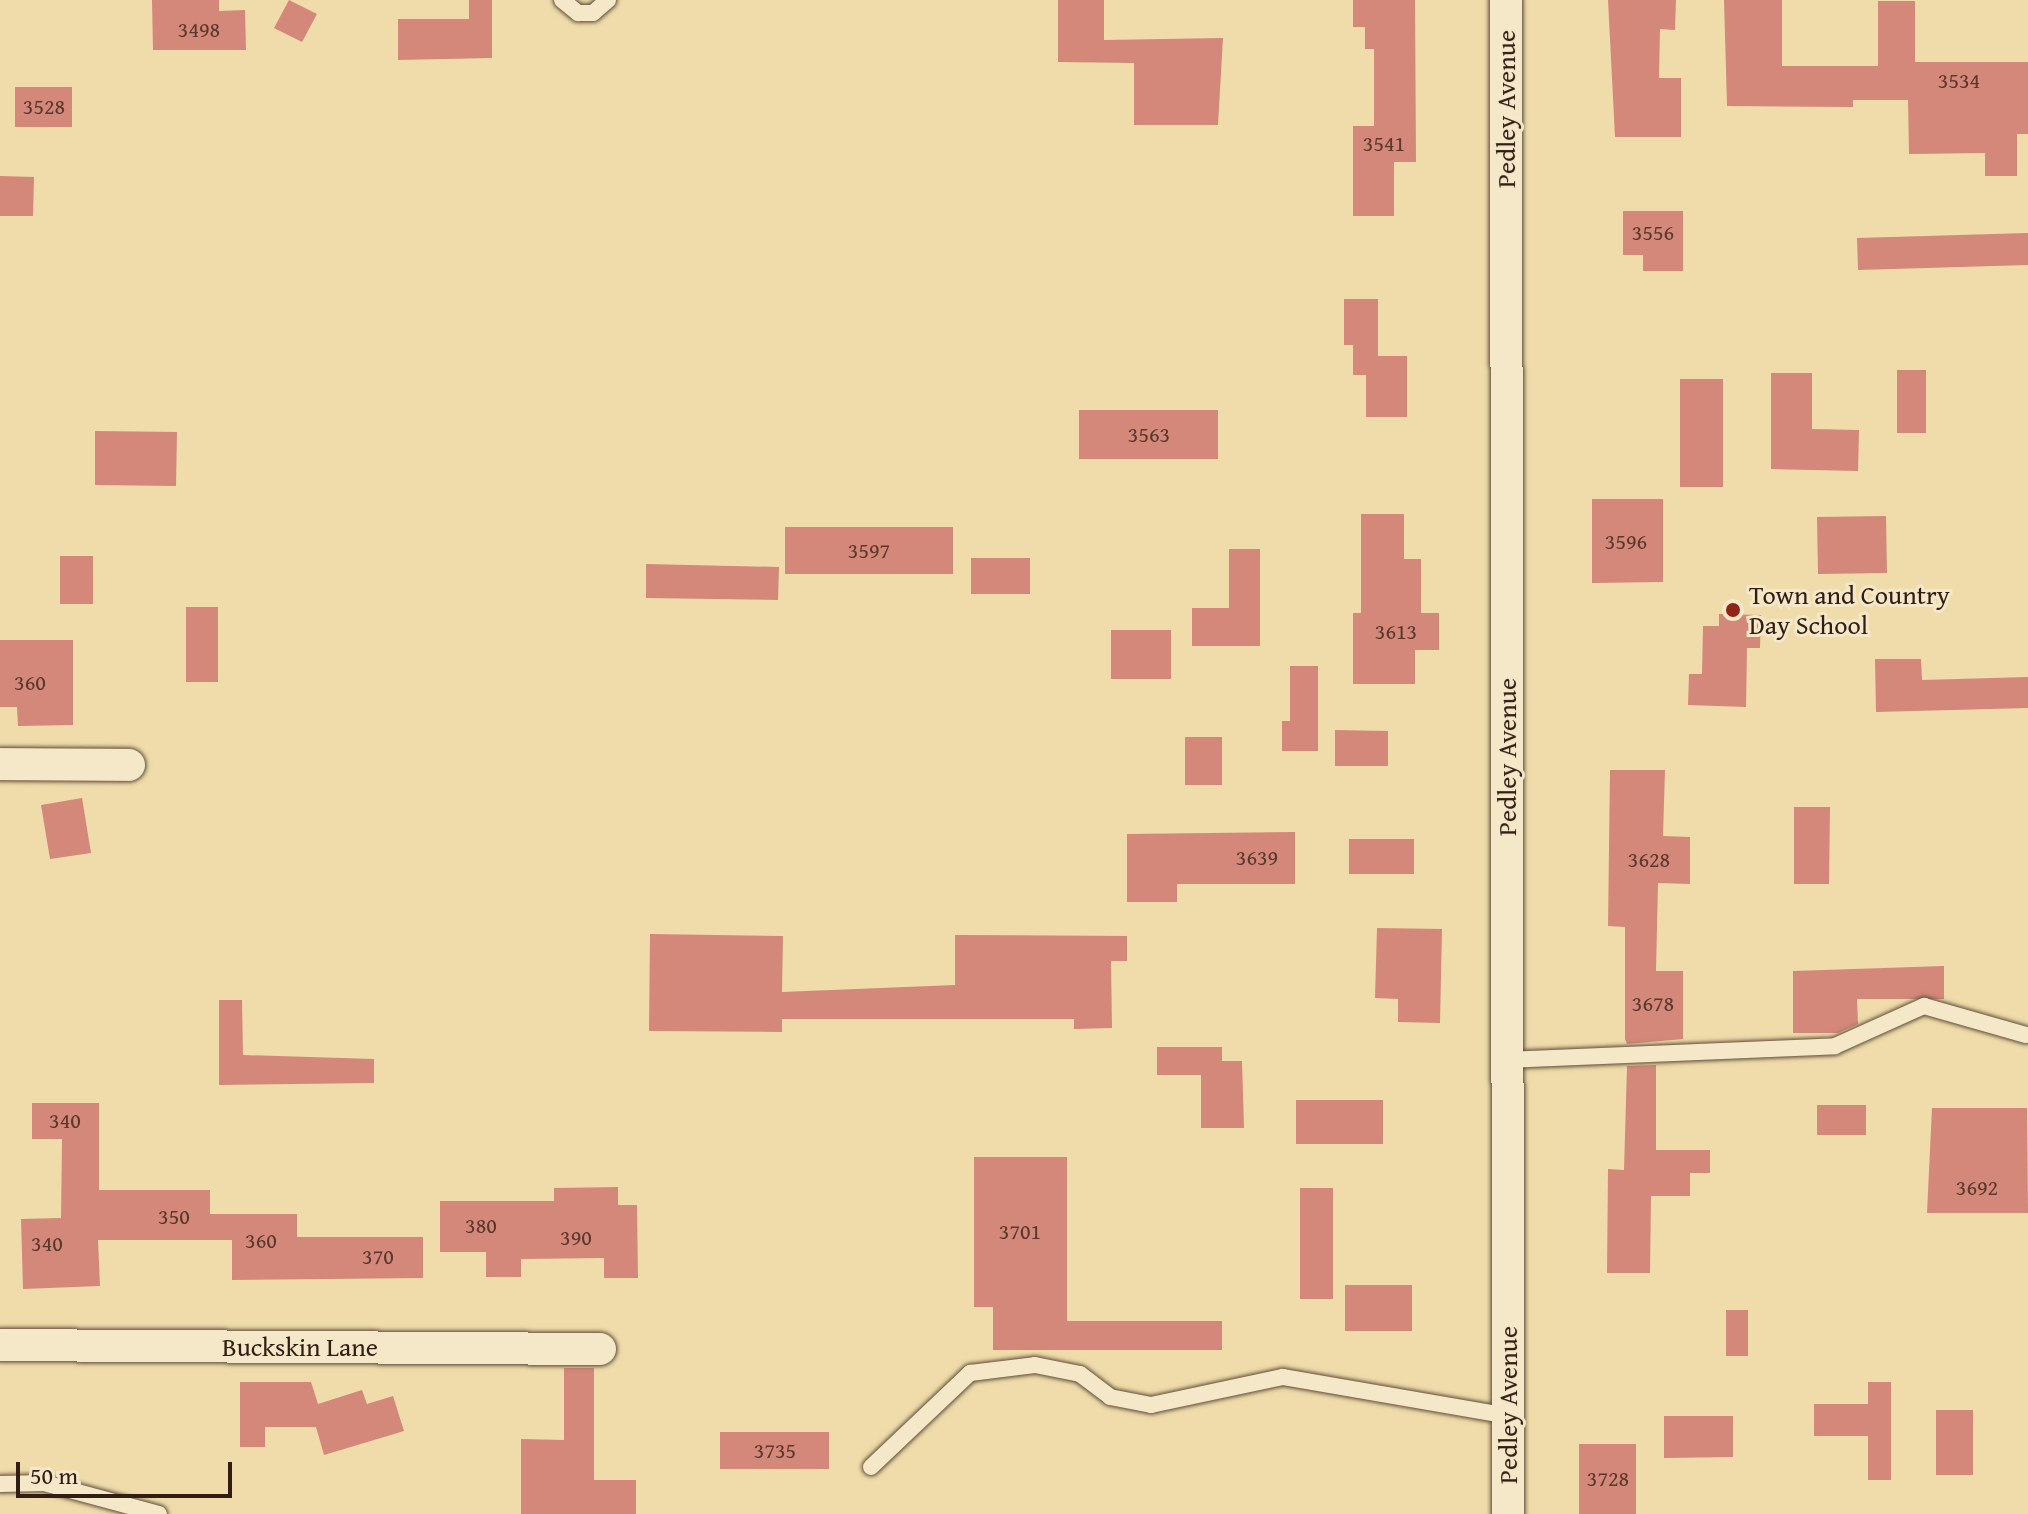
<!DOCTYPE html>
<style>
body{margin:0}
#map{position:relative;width:2028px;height:1514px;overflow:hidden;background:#efdcaa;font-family:"Gentium Book Plus",serif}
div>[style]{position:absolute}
.building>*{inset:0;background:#d38879}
.roads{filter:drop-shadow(0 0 2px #604d3a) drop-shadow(0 0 2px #604d3a)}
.service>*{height:16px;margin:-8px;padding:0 8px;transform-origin:8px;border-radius:8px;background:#f5e8c8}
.minor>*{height:32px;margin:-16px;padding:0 16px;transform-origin:16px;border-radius:16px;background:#f5e8c8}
.dots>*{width:22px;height:22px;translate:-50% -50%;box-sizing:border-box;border:4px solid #f5e8c8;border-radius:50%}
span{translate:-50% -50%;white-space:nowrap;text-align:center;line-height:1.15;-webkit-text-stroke:6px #f5e8c8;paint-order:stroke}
.number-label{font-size:22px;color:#5a382d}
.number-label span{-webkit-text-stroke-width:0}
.street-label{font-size:26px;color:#311d14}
.poi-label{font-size:26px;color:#311d14}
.left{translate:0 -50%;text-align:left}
.scale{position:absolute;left:16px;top:1462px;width:216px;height:36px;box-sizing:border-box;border:4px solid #311d14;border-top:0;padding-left:10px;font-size:24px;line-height:28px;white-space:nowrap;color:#311d14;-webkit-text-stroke:6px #f5e8c8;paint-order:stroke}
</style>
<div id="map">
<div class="building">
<div style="clip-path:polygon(152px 0,219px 0,219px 11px,245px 10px,246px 50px,153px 50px)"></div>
<div style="clip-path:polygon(289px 0,317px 14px,302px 42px,274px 28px)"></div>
<div style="clip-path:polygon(469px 0,492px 0,492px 58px,398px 60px,398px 19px,469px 19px)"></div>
<div style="clip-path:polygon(1058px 0,1104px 0,1104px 40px,1223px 38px,1218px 125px,1134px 125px,1134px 63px,1058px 62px)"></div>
<div style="clip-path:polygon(1353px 0,1415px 0,1416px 162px,1394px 162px,1394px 216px,1353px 216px,1353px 126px,1374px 126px,1374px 49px,1365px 49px,1365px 27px,1353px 27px)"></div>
<div style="clip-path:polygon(1608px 0,1676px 0,1675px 30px,1660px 29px,1659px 78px,1681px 78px,1681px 137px,1615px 137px)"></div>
<div style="clip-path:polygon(1724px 0,1782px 0,1782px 66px,1878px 66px,1878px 1px,1915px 1px,1915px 62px,2028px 62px,2028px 134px,2017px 134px,2017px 176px,1985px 176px,1985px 153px,1909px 154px,1908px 100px,1853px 100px,1853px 107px,1727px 106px)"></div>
<div style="clip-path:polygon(15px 87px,72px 87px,72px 127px,15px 127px)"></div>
<div style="clip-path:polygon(0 176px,34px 177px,33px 216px,0 216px)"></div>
<div style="clip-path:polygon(1623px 211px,1683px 211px,1683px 271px,1643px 271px,1643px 255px,1623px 255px)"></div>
<div style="clip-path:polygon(2028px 233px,2028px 265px,1858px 270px,1857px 238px)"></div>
<div style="clip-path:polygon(1344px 299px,1378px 299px,1378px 356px,1407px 356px,1407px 417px,1366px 417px,1366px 375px,1353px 375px,1353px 345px,1344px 345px)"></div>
<div style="clip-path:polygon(1897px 370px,1926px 370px,1926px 433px,1897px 433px)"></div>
<div style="clip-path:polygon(1771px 373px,1812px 373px,1812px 429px,1859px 430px,1858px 471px,1771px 469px)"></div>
<div style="clip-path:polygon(1680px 379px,1723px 379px,1723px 487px,1680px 487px)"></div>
<div style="clip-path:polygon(1079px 410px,1218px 410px,1218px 459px,1079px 459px)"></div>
<div style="clip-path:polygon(95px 431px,177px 432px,176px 486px,95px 485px)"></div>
<div style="clip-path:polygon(1592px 499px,1663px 499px,1663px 582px,1592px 583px)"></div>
<div style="clip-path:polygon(1361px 514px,1404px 514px,1404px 559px,1421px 559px,1421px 613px,1439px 613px,1439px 650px,1415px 650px,1415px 684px,1353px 684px,1353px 613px,1361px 613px)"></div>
<div style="clip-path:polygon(1886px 516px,1887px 573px,1818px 574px,1817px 517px)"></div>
<div style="clip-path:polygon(785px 527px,953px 527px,953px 574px,785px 574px)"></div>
<div style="clip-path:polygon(1229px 549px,1260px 549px,1260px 646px,1192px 646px,1192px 608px,1229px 608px)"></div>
<div style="clip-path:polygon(60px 556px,93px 556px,93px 604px,60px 604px)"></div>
<div style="clip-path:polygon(971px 558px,1030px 558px,1030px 594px,971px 594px)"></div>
<div style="clip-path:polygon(646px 564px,779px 567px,778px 600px,646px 598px)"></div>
<div style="clip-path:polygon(186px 607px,218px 607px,218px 682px,186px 682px)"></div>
<div style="clip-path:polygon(1719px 614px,1761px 615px,1760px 648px,1747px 648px,1746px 707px,1688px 705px,1689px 674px,1702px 674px,1703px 626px,1719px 626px)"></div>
<div style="clip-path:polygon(1111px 630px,1171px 630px,1171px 679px,1111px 679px)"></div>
<div style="clip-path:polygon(0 640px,73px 640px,73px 725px,18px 726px,17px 707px,0 707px)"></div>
<div style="clip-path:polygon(1875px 659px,1921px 659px,1922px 680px,2028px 677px,2028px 708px,1876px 712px)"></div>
<div style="clip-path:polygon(1290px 666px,1318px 666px,1318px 751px,1282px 751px,1282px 721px,1290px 721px)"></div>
<div style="clip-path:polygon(1335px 730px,1388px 731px,1388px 766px,1335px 766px)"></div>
<div style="clip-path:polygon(1185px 737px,1222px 737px,1222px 785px,1185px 785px)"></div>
<div style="clip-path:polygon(1610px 770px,1665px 770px,1663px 836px,1690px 837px,1690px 884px,1658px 883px,1656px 971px,1683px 971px,1683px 1039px,1627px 1044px,1625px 1039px,1625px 927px,1608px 926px)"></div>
<div style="clip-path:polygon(82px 798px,91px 853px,50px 859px,41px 805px)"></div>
<div style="clip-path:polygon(1794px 807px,1830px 807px,1829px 884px,1794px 884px)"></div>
<div style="clip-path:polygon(1295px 832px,1295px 884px,1177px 884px,1177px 902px,1127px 902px,1127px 834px)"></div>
<div style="clip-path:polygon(1349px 839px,1414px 839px,1414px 874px,1349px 874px)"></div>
<div style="clip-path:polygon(1377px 928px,1442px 929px,1440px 1023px,1398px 1022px,1398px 999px,1375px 998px)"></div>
<div style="clip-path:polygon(650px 934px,783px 936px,782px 992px,955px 985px,955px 935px,1127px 936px,1127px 961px,1111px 961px,1112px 1028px,1074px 1029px,1074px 1019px,782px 1019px,782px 1032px,649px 1031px)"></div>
<div style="clip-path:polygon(1944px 966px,1944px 999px,1857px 999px,1858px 1024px,1838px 1033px,1793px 1033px,1793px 971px)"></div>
<div style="clip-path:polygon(219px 1000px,242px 1000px,243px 1055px,374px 1059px,374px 1083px,219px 1085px)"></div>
<div style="clip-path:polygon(1157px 1047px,1222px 1047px,1222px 1061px,1242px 1061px,1244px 1128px,1201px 1128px,1201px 1075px,1157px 1075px)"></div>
<div style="clip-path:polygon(1656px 1065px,1656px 1150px,1710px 1150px,1710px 1173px,1690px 1173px,1690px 1196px,1651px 1196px,1650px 1273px,1607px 1273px,1608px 1169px,1624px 1170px,1627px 1066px)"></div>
<div style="clip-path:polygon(1296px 1100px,1383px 1100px,1383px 1144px,1296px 1144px)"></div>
<div style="clip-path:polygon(32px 1103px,99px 1103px,99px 1190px,210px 1190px,210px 1214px,297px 1214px,297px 1237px,423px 1237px,423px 1278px,232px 1280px,232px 1240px,98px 1240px,100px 1286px,23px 1289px,21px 1219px,61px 1218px,62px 1139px,32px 1139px)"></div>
<div style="clip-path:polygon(1817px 1105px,1866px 1105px,1866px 1135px,1817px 1135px)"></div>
<div style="clip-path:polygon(1932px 1108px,2027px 1108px,2028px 1213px,1927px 1213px)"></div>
<div style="clip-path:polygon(974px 1157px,1067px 1157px,1067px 1321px,1222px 1321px,1222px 1350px,993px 1350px,993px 1307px,974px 1307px)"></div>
<div style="clip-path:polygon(618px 1187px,618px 1205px,637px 1205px,638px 1278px,604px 1278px,604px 1258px,521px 1259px,521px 1277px,486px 1277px,486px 1252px,440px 1252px,440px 1201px,554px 1201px,554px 1188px)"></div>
<div style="clip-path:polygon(1300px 1188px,1333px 1188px,1333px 1299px,1300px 1299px)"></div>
<div style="clip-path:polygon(1345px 1285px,1412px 1285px,1412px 1331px,1345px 1331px)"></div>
<div style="clip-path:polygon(1726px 1310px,1748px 1310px,1748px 1356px,1726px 1356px)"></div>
<div style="clip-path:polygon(564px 1368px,594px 1368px,594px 1480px,636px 1480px,636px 1514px,521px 1514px,521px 1439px,564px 1440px)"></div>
<div style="clip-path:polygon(240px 1382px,311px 1382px,318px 1404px,362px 1390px,367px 1404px,393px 1396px,404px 1431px,324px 1455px,316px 1427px,265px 1427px,265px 1447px,240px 1447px)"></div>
<div style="clip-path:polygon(1868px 1382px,1891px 1382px,1891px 1480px,1868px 1480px,1868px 1436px,1814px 1436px,1814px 1404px,1868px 1404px)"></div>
<div style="clip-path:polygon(1936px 1410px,1973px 1410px,1973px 1475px,1936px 1475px)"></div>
<div style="clip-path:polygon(1664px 1416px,1733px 1416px,1733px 1457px,1664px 1458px)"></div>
<div style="clip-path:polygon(720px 1432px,829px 1432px,829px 1469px,720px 1469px)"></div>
<div style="clip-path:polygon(1579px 1444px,1636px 1444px,1636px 1514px,1579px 1514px)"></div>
</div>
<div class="roads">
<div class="service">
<div style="left:562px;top:0;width:21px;rotate:39deg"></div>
<div style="left:578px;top:13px;width:15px"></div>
<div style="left:593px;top:13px;width:20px;rotate:-41deg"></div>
<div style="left:1507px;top:1060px;width:328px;rotate:-2.4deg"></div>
<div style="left:1835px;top:1046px;width:98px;rotate:-24.2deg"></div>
<div style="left:1924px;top:1006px;width:106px;rotate:15.9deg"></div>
<div style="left:871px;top:1467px;width:137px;rotate:-43.5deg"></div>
<div style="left:970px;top:1373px;width:65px;rotate:-7deg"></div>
<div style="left:1035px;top:1365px;width:46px;rotate:11.3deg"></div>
<div style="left:1080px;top:1374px;width:38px;rotate:37deg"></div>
<div style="left:1110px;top:1397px;width:42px;rotate:11deg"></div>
<div style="left:1151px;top:1405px;width:135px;rotate:-12deg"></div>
<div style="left:1283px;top:1377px;width:228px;rotate:9.8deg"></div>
<div style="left:0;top:1484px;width:44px;rotate:-1.3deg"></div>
<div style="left:44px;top:1483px;width:119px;rotate:15.1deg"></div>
</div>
<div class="minor">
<div style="left:1506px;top:0;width:1514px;rotate:89.92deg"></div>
<div style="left:0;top:764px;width:129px;rotate:0.4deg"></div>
<div style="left:0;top:1345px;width:600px;rotate:0.38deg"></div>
</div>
</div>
<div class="dots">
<div style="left:1733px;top:610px;background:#8f2418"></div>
</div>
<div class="number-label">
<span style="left:199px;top:30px">3498</span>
<span style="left:1959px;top:81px">3534</span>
<span style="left:44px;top:107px">3528</span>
<span style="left:1384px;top:144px">3541</span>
<span style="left:1653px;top:233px">3556</span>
<span style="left:1149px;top:435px">3563</span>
<span style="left:1626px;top:542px">3596</span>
<span style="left:869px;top:551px">3597</span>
<span style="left:1396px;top:632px">3613</span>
<span style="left:30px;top:683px">360</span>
<span style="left:1257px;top:858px">3639</span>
<span style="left:1649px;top:860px">3628</span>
<span style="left:1653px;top:1004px">3678</span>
<span style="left:65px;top:1121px">340</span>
<span style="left:1977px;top:1188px">3692</span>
<span style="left:174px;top:1217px">350</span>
<span style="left:481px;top:1226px">380</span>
<span style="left:1020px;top:1232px">3701</span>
<span style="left:576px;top:1238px">390</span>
<span style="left:261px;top:1241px">360</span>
<span style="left:47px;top:1244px">340</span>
<span style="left:378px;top:1257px">370</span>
<span style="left:775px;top:1451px">3735</span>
<span style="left:1608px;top:1479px">3728</span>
</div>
<div class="street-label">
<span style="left:1506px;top:109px;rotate:-90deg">Pedley Avenue</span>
<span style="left:1507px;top:757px;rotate:-90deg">Pedley Avenue</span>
<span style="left:300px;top:1347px">Buckskin Lane</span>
<span style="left:1508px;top:1405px;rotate:-90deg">Pedley Avenue</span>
</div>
<div class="poi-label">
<span class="left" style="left:1749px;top:610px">Town and Country<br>Day School</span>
</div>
<div class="scale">50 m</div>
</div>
